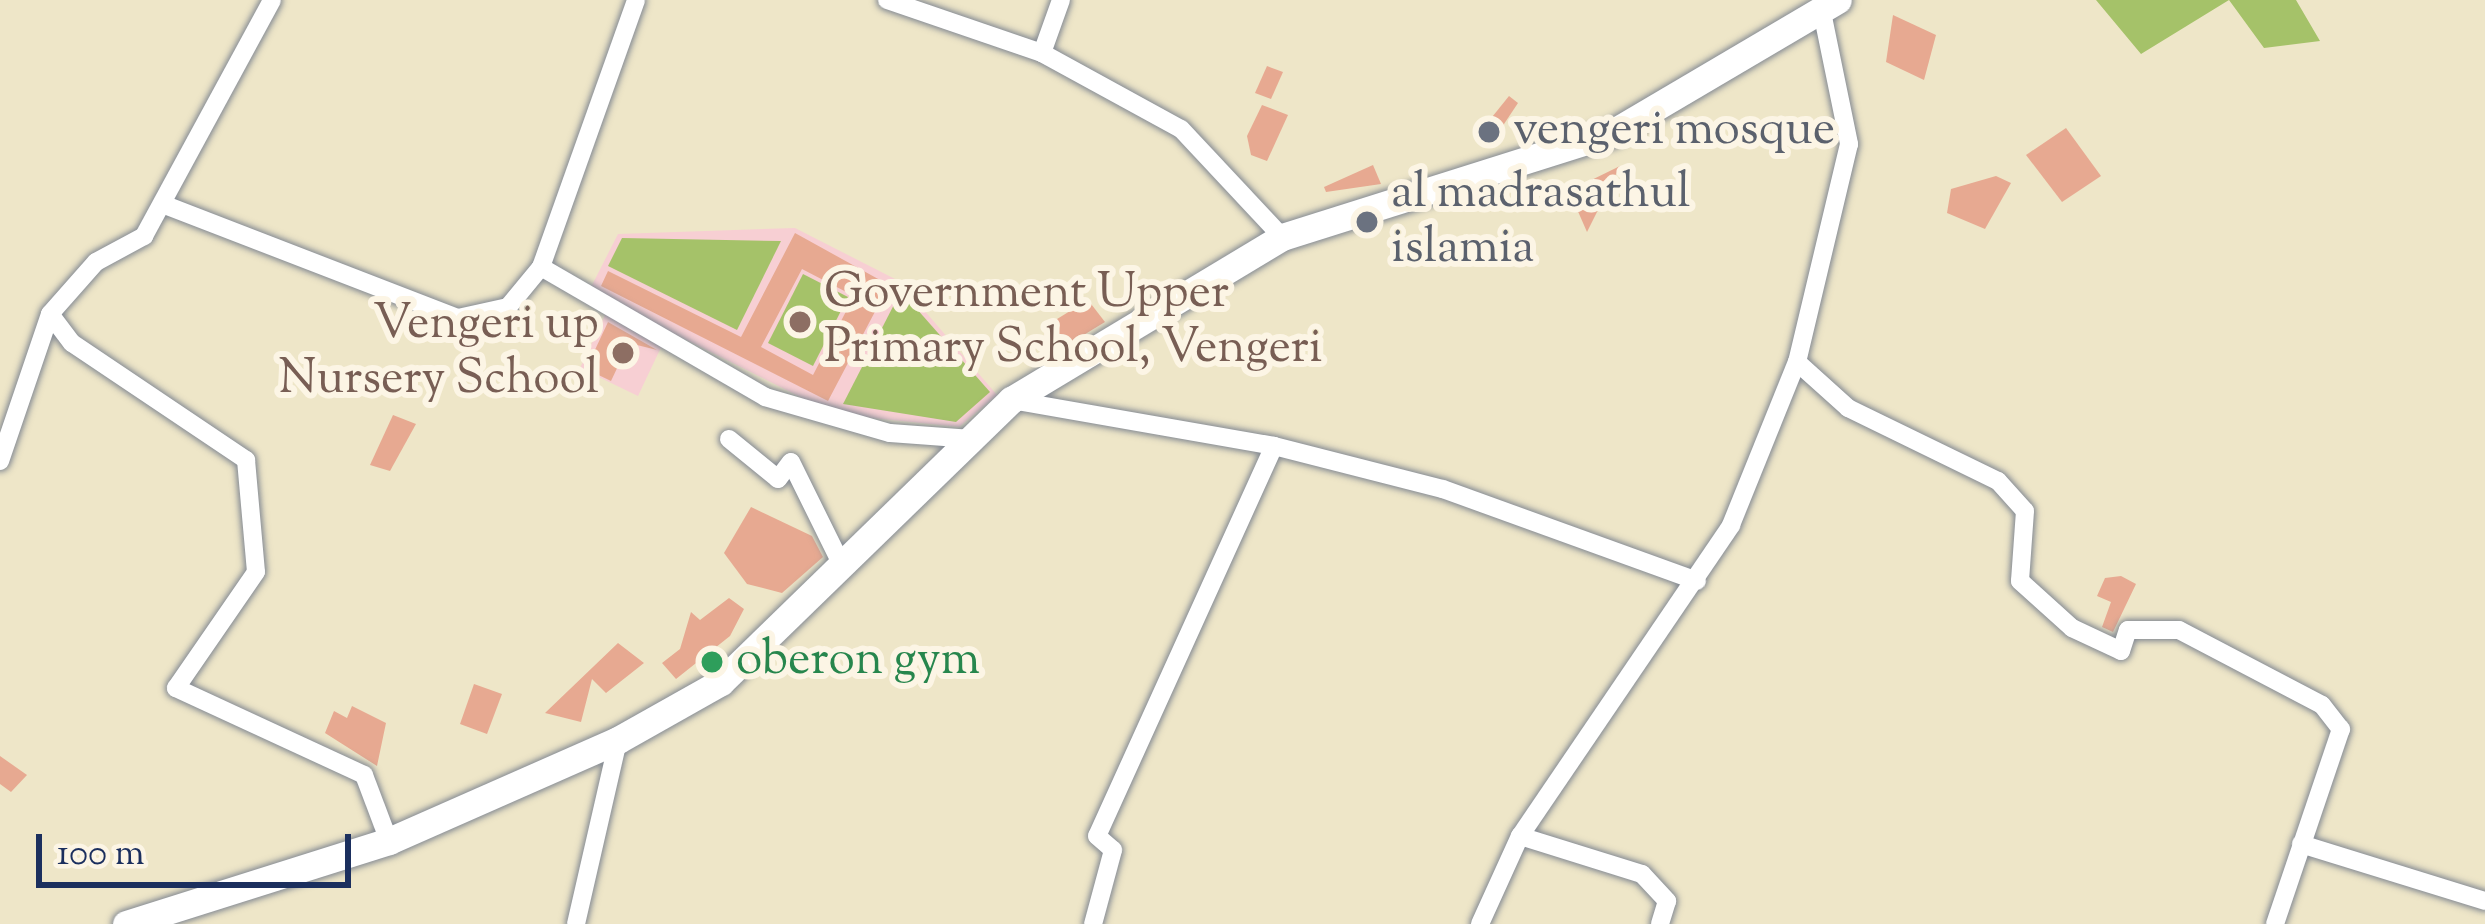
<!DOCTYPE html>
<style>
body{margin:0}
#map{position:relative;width:2485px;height:924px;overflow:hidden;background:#eee6c8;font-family:"Sorts Mill Goudy",serif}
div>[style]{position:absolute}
.built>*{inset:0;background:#f7cfd3}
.green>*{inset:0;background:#a5c269}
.building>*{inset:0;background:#e7a991}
.roads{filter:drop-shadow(0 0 3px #848a93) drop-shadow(0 0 3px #848a93)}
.minor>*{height:18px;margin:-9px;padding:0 9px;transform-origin:9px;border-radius:9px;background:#fff}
.secondary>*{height:27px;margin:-13.5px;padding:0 13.5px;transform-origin:13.5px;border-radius:13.5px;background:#fff}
.dots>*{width:33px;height:33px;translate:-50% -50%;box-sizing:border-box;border:6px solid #fcf5e5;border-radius:50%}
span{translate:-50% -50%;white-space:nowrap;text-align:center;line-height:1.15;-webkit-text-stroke:12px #fcf5e5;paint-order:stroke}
.worship-label{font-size:48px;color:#5b616d}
.left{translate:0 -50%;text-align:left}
.education-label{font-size:48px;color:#785e54}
.right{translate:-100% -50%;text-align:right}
.leisure-label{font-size:48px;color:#27864d}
.scale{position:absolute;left:36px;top:834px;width:315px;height:54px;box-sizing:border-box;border:6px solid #1b2f5e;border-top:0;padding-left:15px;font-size:36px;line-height:42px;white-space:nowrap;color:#1b2f5e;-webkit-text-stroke:9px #fcf5e5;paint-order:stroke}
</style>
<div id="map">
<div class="built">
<div style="clip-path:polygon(795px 228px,899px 281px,997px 395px,959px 427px,834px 414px,589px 291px,618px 234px)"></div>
<div style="clip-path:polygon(607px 311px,665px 339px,638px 396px,580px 368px)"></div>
</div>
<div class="green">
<div style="clip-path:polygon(2096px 0,2296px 0,2320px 41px,2264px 48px,2229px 0,2141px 54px)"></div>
<div style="clip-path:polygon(622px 238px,781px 241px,737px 330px,608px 266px)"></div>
<div style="clip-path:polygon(803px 274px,848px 297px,813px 366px,768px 343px)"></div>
<div style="clip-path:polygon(901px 291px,990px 392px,956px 422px,843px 404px)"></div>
</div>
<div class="building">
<div style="clip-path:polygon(1893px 15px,1936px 35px,1924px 80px,1886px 62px)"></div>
<div style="clip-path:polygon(1267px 66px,1283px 72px,1271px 99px,1255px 93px)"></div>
<div style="clip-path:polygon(1509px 96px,1518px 103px,1492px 142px,1476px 137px)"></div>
<div style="clip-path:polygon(1262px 105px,1288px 115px,1267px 161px,1251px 155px,1247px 136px)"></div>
<div style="clip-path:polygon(2066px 128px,2101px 176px,2062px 202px,2026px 155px)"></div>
<div style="clip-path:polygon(1373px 165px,1381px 184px,1326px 192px,1324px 187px)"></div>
<div style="clip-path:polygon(1620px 166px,1587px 232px,1569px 191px)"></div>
<div style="clip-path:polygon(1996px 176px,2011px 183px,1985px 229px,1947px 213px,1951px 189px)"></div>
<div style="clip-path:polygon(evenodd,795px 233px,889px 285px,828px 401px,601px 286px,608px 271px,741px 337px,795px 233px,802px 269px,854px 296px,813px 375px,761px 347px,802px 269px)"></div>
<div style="clip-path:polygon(1088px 300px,1105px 322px,1046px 358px,1044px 327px)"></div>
<div style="clip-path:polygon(608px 322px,657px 350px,629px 343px,611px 381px,586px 369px)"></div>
<div style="clip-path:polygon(393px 415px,416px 424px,390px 471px,370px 465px)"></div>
<div style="clip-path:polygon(751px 507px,812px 536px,823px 557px,782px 593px,747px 584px,724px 553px)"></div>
<div style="clip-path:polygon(2121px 576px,2136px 584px,2113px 632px,2102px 627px,2111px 602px,2097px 596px,2105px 578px)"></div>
<div style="clip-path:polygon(729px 598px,744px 609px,730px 636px,676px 679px,662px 663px,680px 649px,691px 612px,700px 620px)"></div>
<div style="clip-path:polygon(618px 643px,644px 663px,606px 693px,592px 679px,581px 722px,545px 713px)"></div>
<div style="clip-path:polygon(474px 684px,502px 694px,487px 734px,460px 724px)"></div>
<div style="clip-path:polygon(352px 706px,386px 723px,377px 766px,325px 733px,334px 711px,347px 718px)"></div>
<div style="clip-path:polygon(0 756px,27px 775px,11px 792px,0 784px)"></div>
</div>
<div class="roads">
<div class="minor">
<div style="left:887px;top:0;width:164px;rotate:18.9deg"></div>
<div style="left:1042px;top:53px;width:158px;rotate:28.7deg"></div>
<div style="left:1181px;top:129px;width:148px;rotate:46.9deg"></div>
<div style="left:1822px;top:12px;width:135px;rotate:78.4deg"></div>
<div style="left:1849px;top:144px;width:224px;rotate:103.4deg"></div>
<div style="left:1797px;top:362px;width:69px;rotate:42deg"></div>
<div style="left:1848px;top:408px;width:167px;rotate:26deg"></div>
<div style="left:1998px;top:481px;width:40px;rotate:48deg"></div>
<div style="left:2025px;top:511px;width:70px;rotate:94.1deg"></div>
<div style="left:2020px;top:581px;width:70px;rotate:42.1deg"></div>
<div style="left:2072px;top:628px;width:54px;rotate:25.1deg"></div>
<div style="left:2121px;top:651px;width:22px;rotate:-72deg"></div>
<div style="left:2128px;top:630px;width:51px"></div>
<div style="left:2179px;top:630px;width:161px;rotate:27.7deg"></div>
<div style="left:2322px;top:705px;width:31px;rotate:52deg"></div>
<div style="left:2341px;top:729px;width:206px;rotate:108.7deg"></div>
<div style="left:1042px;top:53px;width:56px;rotate:-70.3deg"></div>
<div style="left:165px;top:205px;width:314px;rotate:21.1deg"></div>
<div style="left:458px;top:318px;width:51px;rotate:-12.4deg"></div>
<div style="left:508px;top:307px;width:52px;rotate:-50.5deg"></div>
<div style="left:541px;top:267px;width:283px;rotate:-70.4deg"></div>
<div style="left:541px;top:267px;width:259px;rotate:30.1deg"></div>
<div style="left:765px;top:397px;width:130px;rotate:16.1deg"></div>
<div style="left:890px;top:433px;width:82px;rotate:4.2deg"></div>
<div style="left:50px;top:314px;width:36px;rotate:53deg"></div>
<div style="left:72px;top:343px;width:210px;rotate:33.9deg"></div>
<div style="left:246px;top:460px;width:112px;rotate:84.9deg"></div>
<div style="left:256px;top:572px;width:141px;rotate:124.6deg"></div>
<div style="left:176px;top:688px;width:207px;rotate:24.8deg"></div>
<div style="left:364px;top:775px;width:71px;rotate:69.3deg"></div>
<div style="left:1011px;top:400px;width:267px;rotate:9.9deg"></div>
<div style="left:1274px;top:446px;width:428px;rotate:114.4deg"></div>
<div style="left:1097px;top:836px;width:21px;rotate:41deg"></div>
<div style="left:1113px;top:850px;width:77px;rotate:105.1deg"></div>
<div style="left:729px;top:439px;width:63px;rotate:39.2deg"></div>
<div style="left:778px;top:479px;width:21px;rotate:-53deg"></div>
<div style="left:791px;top:462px;width:117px;rotate:63.7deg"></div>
<div style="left:1274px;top:446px;width:174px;rotate:14.3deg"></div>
<div style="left:1443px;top:489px;width:270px;rotate:19.9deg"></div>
<div style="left:0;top:461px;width:155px;rotate:-71.2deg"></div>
<div style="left:50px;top:314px;width:69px;rotate:-48.5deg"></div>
<div style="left:96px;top:262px;width:55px;rotate:-28.4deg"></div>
<div style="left:144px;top:236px;width:268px;rotate:-61.5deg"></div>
<div style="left:1520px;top:836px;width:128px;rotate:17.3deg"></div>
<div style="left:1642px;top:874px;width:37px;rotate:47deg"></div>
<div style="left:1667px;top:901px;width:24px;rotate:107deg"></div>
<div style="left:2301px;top:844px;width:193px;rotate:17.2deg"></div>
<div style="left:576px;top:924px;width:189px;rotate:-77.1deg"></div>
<div style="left:1480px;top:924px;width:97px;rotate:-65.6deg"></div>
<div style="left:1520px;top:836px;width:376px;rotate:-55.8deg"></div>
<div style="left:1731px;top:525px;width:176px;rotate:-68deg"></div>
</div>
<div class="secondary">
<div style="left:126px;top:924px;width:276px;rotate:-17.5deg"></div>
<div style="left:389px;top:841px;width:250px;rotate:-23.8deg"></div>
<div style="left:618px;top:740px;width:118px;rotate:-29.4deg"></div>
<div style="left:721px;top:682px;width:405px;rotate:-44.2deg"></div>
<div style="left:1011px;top:400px;width:316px;rotate:-31deg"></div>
<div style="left:1282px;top:237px;width:346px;rotate:-17.5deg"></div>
<div style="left:1612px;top:133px;width:262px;rotate:-30.5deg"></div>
</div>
</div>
<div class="dots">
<div style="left:1489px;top:132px;background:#6b7280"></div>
<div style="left:1367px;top:222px;background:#6b7280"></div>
<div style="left:800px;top:322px;background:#8d6e63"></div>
<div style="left:623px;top:353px;background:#8d6e63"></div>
<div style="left:712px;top:662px;background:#2e9e5b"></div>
</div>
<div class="worship-label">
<span class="left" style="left:1513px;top:132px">vengeri mosque</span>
<span class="left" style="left:1391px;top:222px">al madrasathul<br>islamia</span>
</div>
<div class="education-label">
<span class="left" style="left:824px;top:322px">Government Upper<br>Primary School, Vengeri</span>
<span class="right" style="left:599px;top:353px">Vengeri up<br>Nursery School</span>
</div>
<div class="leisure-label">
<span class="left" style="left:736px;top:662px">oberon gym</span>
</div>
<div class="scale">100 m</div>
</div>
